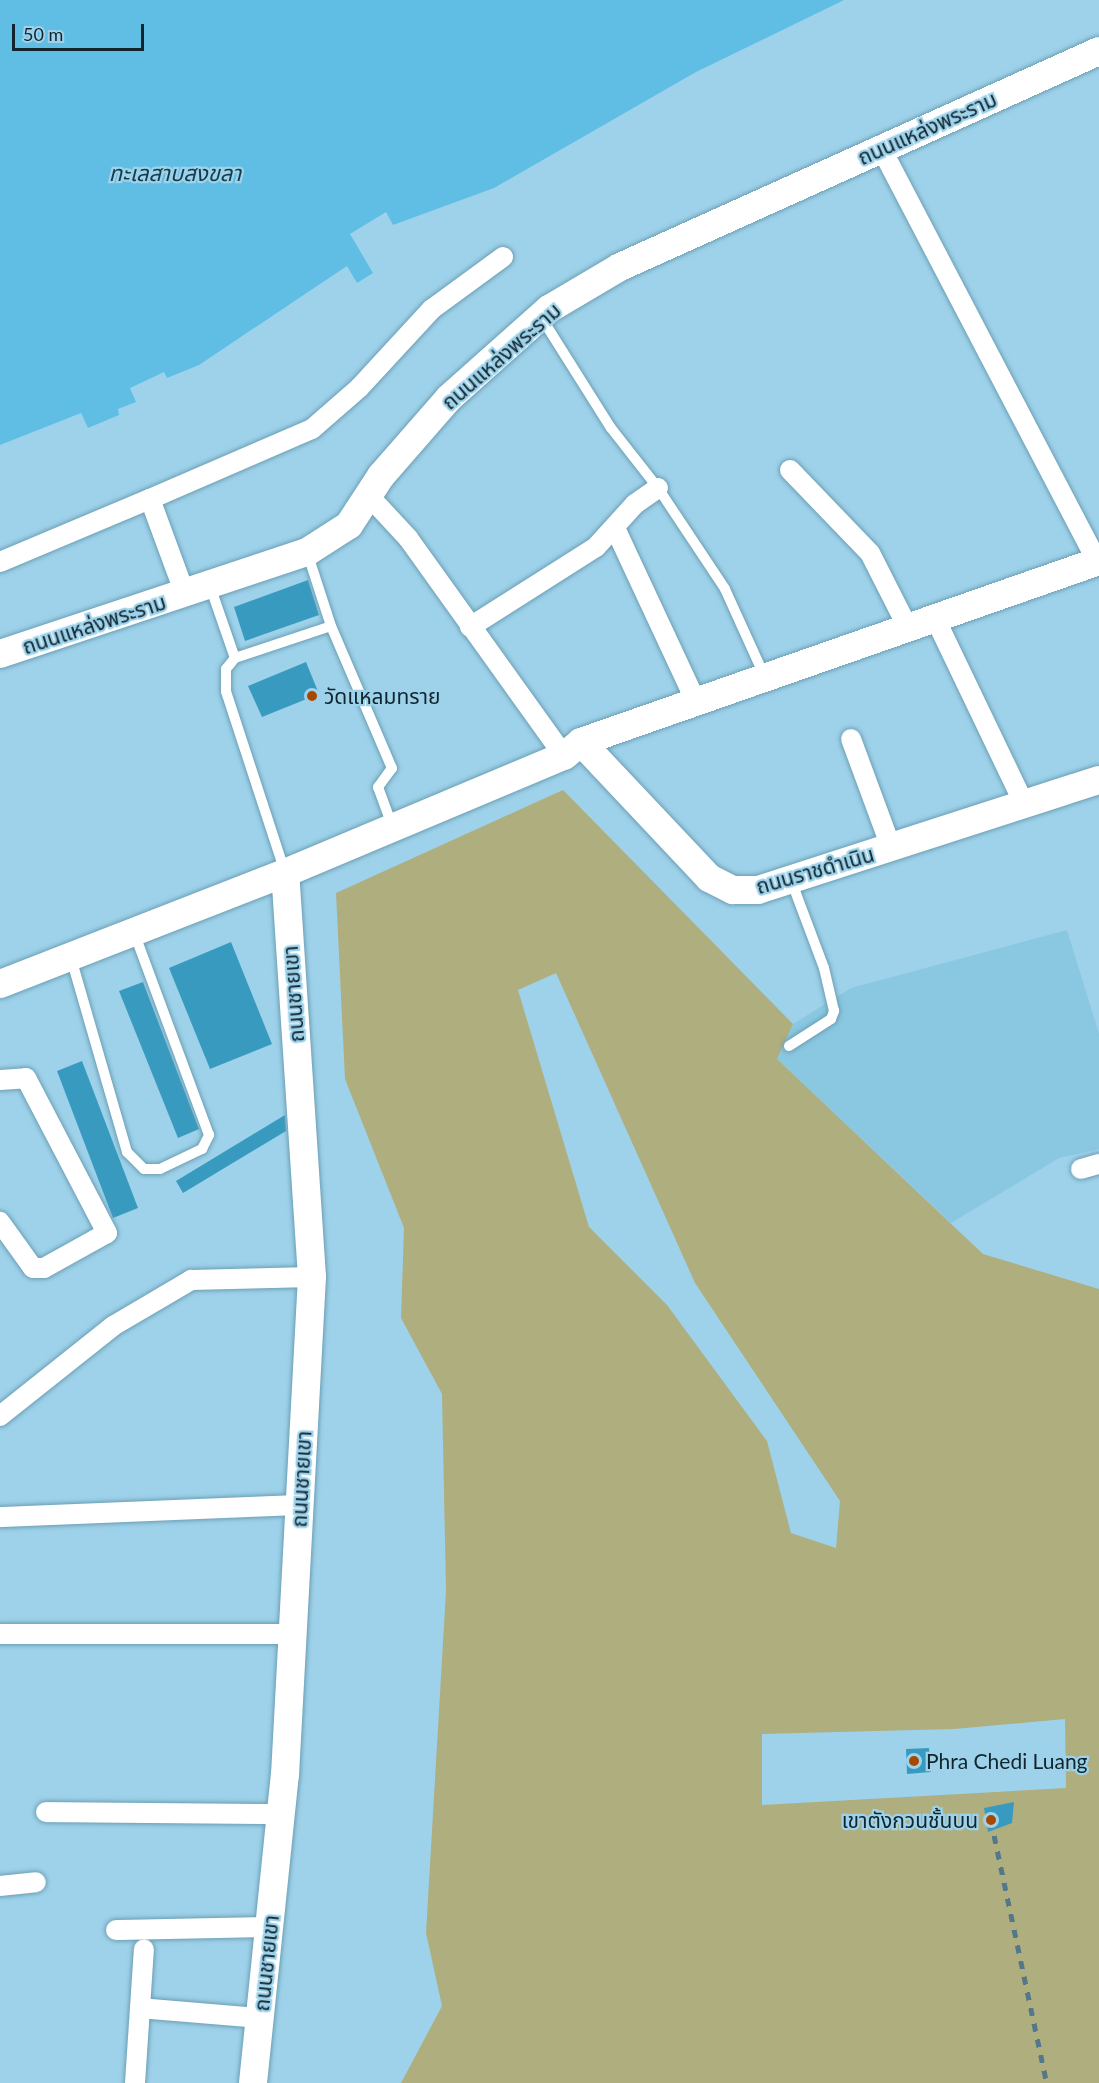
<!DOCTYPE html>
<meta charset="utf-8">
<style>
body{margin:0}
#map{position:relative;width:1099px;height:2083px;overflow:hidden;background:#9ed2ea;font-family:Lato,"Noto Sans Thai",sans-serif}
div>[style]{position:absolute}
.built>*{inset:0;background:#8ac7e1}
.green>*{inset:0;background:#afae7f}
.water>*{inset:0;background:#60bee4}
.building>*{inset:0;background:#399abf}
.roads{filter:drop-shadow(0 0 2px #6c9fb5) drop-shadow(0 0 2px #6c9fb5)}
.lane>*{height:10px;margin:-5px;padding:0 5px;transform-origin:5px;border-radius:5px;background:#fff}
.street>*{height:20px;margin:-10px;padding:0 10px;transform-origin:10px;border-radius:10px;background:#fff}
.secondary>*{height:28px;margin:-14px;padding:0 14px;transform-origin:14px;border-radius:14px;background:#fff}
.rail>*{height:4.5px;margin-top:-2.25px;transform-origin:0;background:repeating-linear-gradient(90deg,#547889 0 8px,transparent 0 16px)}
.dots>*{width:16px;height:16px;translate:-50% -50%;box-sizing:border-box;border:3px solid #9ed2ea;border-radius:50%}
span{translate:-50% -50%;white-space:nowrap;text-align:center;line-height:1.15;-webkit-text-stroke:4.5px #9ed2ea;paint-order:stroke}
.street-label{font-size:21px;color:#10252e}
.poi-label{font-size:21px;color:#10252e}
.left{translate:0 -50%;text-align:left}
.right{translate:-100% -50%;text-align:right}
.water-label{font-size:22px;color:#133d4d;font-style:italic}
.scale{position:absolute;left:12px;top:24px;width:132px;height:27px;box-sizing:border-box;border:3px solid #10252e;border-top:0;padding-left:8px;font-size:18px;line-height:21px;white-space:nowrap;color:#10252e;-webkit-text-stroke:4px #9ed2ea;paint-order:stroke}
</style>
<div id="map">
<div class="built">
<div style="clip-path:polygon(1067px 930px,1099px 1034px,1099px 1149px,1059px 1158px,951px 1223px,777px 1059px,793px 1024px,851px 988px)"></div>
</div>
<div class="green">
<div style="clip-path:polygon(evenodd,563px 790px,793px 1024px,777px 1059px,983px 1254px,1099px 1289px,1099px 2083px,401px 2083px,442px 2006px,426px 1933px,446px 1591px,442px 1394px,401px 1318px,404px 1228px,345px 1079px,336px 893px,563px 790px,556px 973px,695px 1283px,840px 1501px,836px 1548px,791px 1533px,767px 1441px,667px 1305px,589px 1227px,518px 990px,556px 973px,563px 790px,1065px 1719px,1066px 1788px,762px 1805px,762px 1734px,954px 1729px,1065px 1719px)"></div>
</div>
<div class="water">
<div style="clip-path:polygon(0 0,844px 0,696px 72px,494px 188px,393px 225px,386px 212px,350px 234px,373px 273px,357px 283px,347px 266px,199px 365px,167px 378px,164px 372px,130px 388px,136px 402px,118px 409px,119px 415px,88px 428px,81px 413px,0 445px)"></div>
</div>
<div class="building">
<div style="clip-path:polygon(308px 580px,319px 615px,245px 641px,234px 607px)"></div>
<div style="clip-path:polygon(306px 662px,319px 694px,262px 717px,248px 686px)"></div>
<div style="clip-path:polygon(231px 942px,272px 1044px,210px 1069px,169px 968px)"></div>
<div style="clip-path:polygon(143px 982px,199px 1129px,178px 1138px,119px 991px)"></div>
<div style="clip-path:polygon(82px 1061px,138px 1208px,113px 1218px,57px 1071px)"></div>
<div style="clip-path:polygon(285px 1115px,286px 1131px,183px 1193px,176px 1181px)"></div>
<div style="clip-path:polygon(929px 1748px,931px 1772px,907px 1774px,906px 1749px)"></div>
<div style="clip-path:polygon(1014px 1802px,1012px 1823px,988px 1832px,984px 1808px)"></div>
</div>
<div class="roads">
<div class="lane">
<div style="left:541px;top:317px;width:131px;rotate:57.8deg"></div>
<div style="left:611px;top:428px;width:76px;rotate:51.9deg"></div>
<div style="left:658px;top:488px;width:121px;rotate:56.4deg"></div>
<div style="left:725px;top:589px;width:97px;rotate:65.6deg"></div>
<div style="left:307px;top:552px;width:78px;rotate:72deg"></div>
<div style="left:210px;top:586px;width:76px;rotate:70.9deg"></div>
<div style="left:285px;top:872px;width:190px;rotate:-108.1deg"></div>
<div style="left:226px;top:691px;width:22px;rotate:-90deg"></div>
<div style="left:226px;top:669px;width:14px;rotate:-51deg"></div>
<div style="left:235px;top:658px;width:101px;rotate:-18.4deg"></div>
<div style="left:331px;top:626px;width:155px;rotate:66.8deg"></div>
<div style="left:392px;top:768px;width:24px;rotate:126deg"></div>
<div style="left:378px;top:787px;width:44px;rotate:69.9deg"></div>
<div style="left:71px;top:958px;width:202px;rotate:73.9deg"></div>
<div style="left:127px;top:1152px;width:24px;rotate:45deg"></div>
<div style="left:144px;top:1169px;width:16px"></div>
<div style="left:160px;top:1169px;width:47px;rotate:-25.5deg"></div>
<div style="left:202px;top:1149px;width:16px;rotate:-63deg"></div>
<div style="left:209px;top:1135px;width:216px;rotate:-110.3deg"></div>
<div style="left:789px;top:1046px;width:50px;rotate:-32.7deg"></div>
<div style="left:831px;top:1019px;width:9px;rotate:-69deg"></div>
<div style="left:834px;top:1011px;width:44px;rotate:-103.1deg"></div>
<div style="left:824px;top:968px;width:94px;rotate:-110.6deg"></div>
</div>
<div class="street">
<div style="left:881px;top:148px;width:467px;rotate:62.4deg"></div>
<div style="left:790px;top:470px;width:115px;rotate:46.1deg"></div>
<div style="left:870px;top:553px;width:84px;rotate:63.1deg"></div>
<div style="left:369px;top:496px;width:57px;rotate:47.1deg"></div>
<div style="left:408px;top:538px;width:268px;rotate:54.4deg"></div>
<div style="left:150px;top:499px;width:176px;rotate:-23.4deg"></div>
<div style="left:312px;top:429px;width:62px;rotate:-41.1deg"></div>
<div style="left:359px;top:388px;width:108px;rotate:-47.3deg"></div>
<div style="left:432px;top:309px;width:88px;rotate:-36.2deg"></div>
<div style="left:615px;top:528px;width:192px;rotate:65deg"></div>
<div style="left:0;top:562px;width:163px;rotate:-22.8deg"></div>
<div style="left:150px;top:499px;width:101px;rotate:69.8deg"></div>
<div style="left:935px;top:618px;width:206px;rotate:64.4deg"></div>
<div style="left:470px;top:627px;width:149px;rotate:-32.4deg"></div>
<div style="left:596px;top:547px;width:58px;rotate:-47.8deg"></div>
<div style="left:635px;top:504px;width:28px;rotate:-35deg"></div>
<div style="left:851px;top:739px;width:115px;rotate:69.7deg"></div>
<div style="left:0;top:1080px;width:26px;rotate:-4deg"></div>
<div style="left:26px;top:1078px;width:175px;rotate:62.4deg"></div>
<div style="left:107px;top:1233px;width:72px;rotate:150.9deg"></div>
<div style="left:44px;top:1268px;width:11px;rotate:180deg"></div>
<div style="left:33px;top:1268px;width:57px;rotate:-125.7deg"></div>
<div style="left:1081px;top:1169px;width:19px;rotate:-16deg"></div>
<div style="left:0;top:1416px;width:144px;rotate:-38.5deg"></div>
<div style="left:113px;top:1326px;width:91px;rotate:-30.5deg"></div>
<div style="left:191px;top:1280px;width:121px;rotate:-1.4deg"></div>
<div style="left:0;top:1517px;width:300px;rotate:-2.3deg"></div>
<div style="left:0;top:1634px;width:290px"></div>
<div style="left:46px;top:1812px;width:235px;rotate:0.5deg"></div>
<div style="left:0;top:1886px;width:36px;rotate:-6deg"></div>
<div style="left:116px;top:1930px;width:153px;rotate:-1.1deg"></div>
<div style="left:140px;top:2008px;width:120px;rotate:4.8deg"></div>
<div style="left:135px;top:2083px;width:134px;rotate:-86.2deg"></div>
</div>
<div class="secondary">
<div style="left:0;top:654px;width:324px;rotate:-18.4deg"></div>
<div style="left:307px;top:552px;width:50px;rotate:-32.7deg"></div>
<div style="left:349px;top:525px;width:59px;rotate:-56.9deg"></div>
<div style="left:381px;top:476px;width:103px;rotate:-48.9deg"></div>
<div style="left:449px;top:398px;width:134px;rotate:-41.7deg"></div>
<div style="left:549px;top:309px;width:82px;rotate:-30.6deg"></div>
<div style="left:620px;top:267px;width:525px;rotate:-24.27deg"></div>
<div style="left:581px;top:742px;width:187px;rotate:46.7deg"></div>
<div style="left:709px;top:878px;width:27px;rotate:27deg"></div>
<div style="left:733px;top:890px;width:25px"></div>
<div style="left:758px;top:890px;width:358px;rotate:-17.9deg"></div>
<div style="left:0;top:984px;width:306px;rotate:-21.3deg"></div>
<div style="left:285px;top:873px;width:303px;rotate:-22.8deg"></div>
<div style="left:564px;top:756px;width:22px;rotate:-39deg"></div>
<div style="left:581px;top:742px;width:549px;rotate:-19.26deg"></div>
<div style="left:253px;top:2083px;width:310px;rotate:-84.1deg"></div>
<div style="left:285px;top:1775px;width:499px;rotate:-86.9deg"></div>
<div style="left:312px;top:1277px;width:405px;rotate:-93.8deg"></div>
</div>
</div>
<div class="rail">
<div style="left:991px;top:1820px;width:269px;rotate:78deg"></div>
</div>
<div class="dots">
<div style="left:312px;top:696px;background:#a84700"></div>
<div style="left:914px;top:1761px;background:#a84700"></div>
<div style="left:991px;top:1820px;background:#a84700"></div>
</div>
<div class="street-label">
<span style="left:927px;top:128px;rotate:-24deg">ถนนแหล่งพระราม</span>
<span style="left:501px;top:356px;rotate:-41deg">ถนนแหล่งพระราม</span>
<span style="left:94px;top:624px;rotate:-18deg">ถนนแหล่งพระราม</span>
<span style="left:815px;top:870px;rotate:-16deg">ถนนราชดำเนิน</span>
<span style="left:293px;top:994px;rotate:-94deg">ถนนชายเขา</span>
<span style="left:301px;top:1479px;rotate:-87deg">ถนนชายเขา</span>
<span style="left:266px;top:1963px;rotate:-84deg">ถนนชายเขา</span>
</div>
<div class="poi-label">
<span class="left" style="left:324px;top:696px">วัดแหลมทราย</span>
<span class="left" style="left:926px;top:1761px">Phra Chedi Luang</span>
<span class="right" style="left:978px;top:1820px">เขาตังกวนชั้นบน</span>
</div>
<div class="water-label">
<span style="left:175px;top:173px">ทะเลสาบสงขลา</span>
</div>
<div class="scale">50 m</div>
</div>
